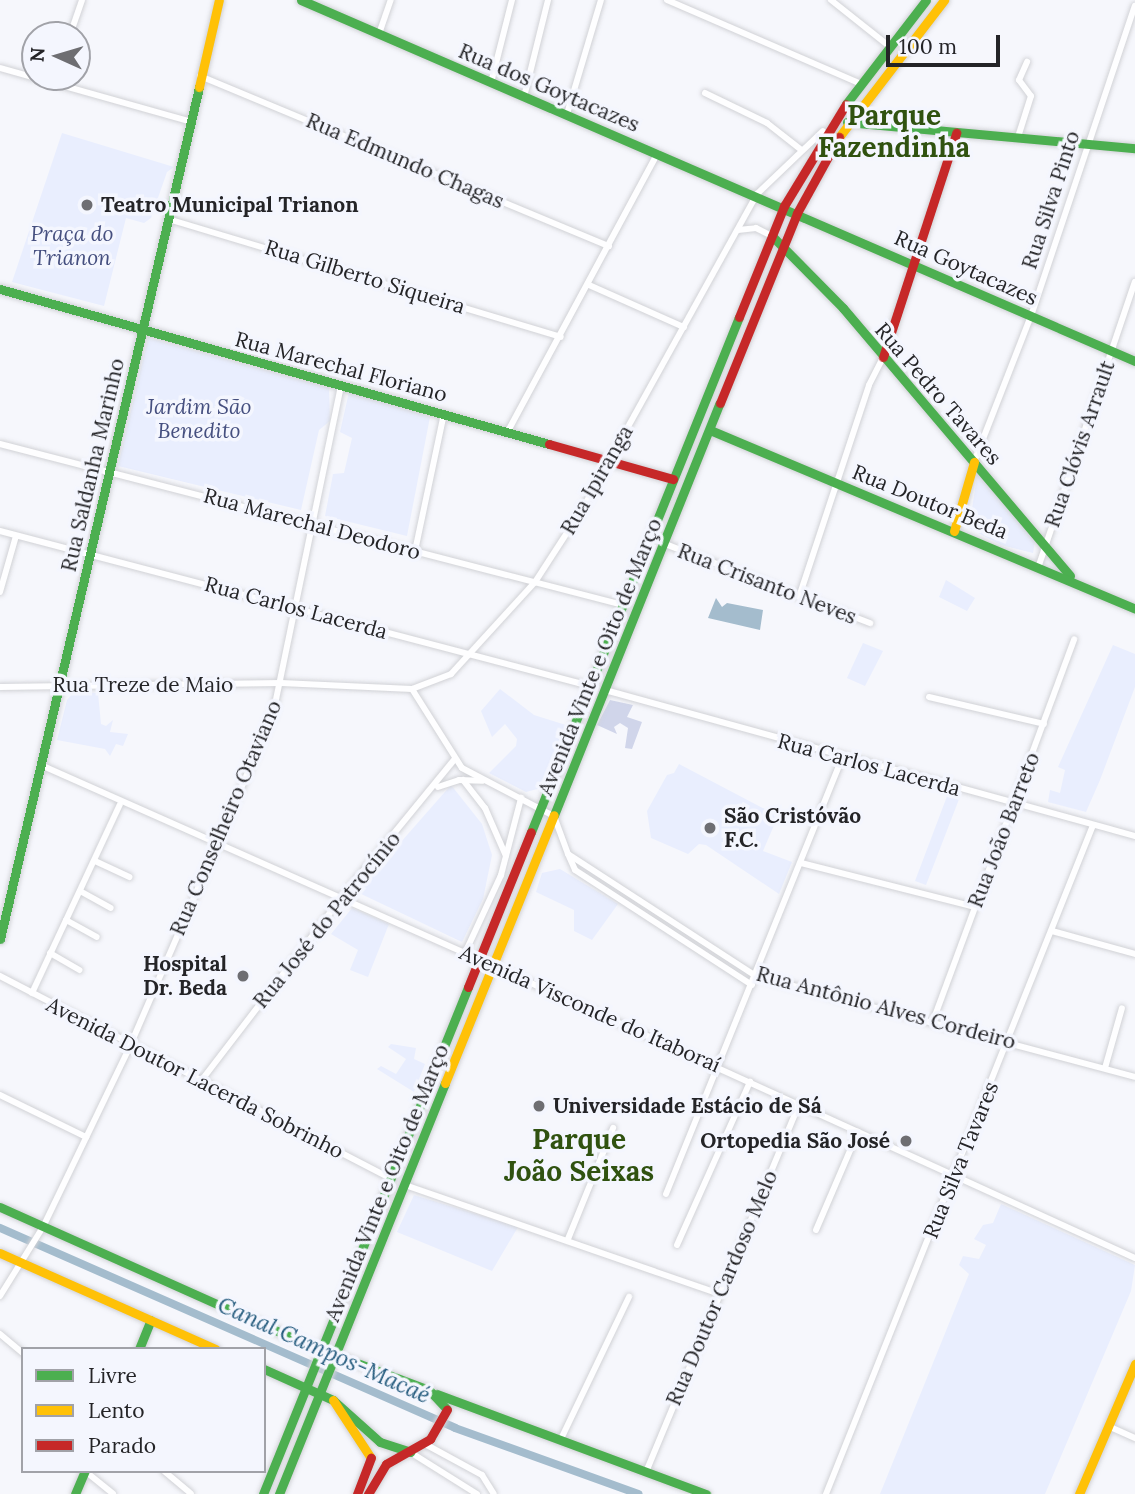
<!DOCTYPE html>
<meta charset="utf-8">
<style>
body{margin:0}
#map{position:relative;width:1135px;height:1494px;overflow:hidden;background:#f6f7fc;font-family:Lora,serif}
div>[style]{position:absolute}
.green>*{inset:0;background:#e9eefe}
.forest>*{inset:0;background:#d0d5ea}
.water>*{inset:0;background:#a4bccd}
.canal>*{height:8px;margin:-4px;padding:0 4px;transform-origin:4px;border-radius:4px;background:#a4bccd}
.roads{filter:drop-shadow(0 0 2px #d1d2d6) drop-shadow(0 0 2px #d1d2d6)}
.street>*{height:6px;margin:-3px;padding:0 3px;transform-origin:3px;border-radius:3px;background:#fefeff}
.fast>*{height:9px;margin:-4.5px;padding:0 4.5px;transform-origin:4.5px;border-radius:4.5px;background:#4caf50}
.slow>*{height:9px;margin:-4.5px;padding:0 4.5px;transform-origin:4.5px;border-radius:4.5px;background:#ffc107}
.jam>*{height:9px;margin:-4.5px;padding:0 4.5px;transform-origin:4.5px;border-radius:4.5px;background:#c62828}
.dots>*{width:19px;height:19px;translate:-50% -50%;box-sizing:border-box;border:4px solid #f4f6fe;border-radius:50%}
span{translate:-50% -50%;white-space:nowrap;text-align:center;line-height:1.15;-webkit-text-stroke:7px #f4f6fe;paint-order:stroke}
.street-label{font-size:21px;color:#242427}
.poi-label{font-size:21px;color:#242427;font-weight:700}
.left{translate:0 -50%;text-align:left}
.right{translate:-100% -50%;text-align:right}
.park-label{font-size:21px;color:#454f7f;font-style:italic}
.water-label{font-size:23px;color:#275d7f;font-style:italic}
.district-label{font-size:28px;color:#305210;font-weight:700}
.legend{position:absolute;left:21px;top:1347px;width:245px;height:126px;box-sizing:border-box;background:#f4f6fe;border:2px solid #a1a2a8;margin:0;padding:9px 12px;list-style:none;font-size:21px;color:#242427}
.legend li{display:flex;align-items:center;gap:14px;height:35px}
.legend b{width:35px;border:2px solid #a1a2a8}
.north{position:absolute;left:21px;top:21px;width:70px;height:70px;box-sizing:border-box;background:#f4f6fe;border:2px solid #a1a2a8;border-radius:50%;rotate:274deg;font-size:19px;font-weight:700;line-height:28px;text-align:center;color:#242427}
.north::after{content:'';display:block;margin:auto;width:24px;height:32px;background:#6e6e72;clip-path:polygon(50% 0,100% 100%,50% 72%,0 100%)}
.scale{position:absolute;left:886px;top:35px;width:114px;height:32px;box-sizing:border-box;border:4px solid #242427;border-top:0;padding-left:9px;font-size:21px;line-height:24px;white-space:nowrap;color:#242427;-webkit-text-stroke:5px #f4f6fe;paint-order:stroke}
</style>
<div id="map">
<div class="green">
<div style="clip-path:polygon(62px 133px,174px 167px,167px 172px,151px 218px,144px 223px,126px 218px,104px 306px,12px 282px)"></div>
<div style="clip-path:polygon(148px 338px,329px 388px,330px 421px,319px 430px,301px 510px,118px 466px)"></div>
<div style="clip-path:polygon(349px 392px,430px 417px,407px 536px,325px 516px,333px 474px,344px 473px,352px 438px,340px 432px)"></div>
<div style="clip-path:polygon(978px 470px,1035px 542px,1033px 553px,1001px 545px,969px 528px)"></div>
<div style="clip-path:polygon(946px 580px,975px 598px,967px 611px,939px 597px)"></div>
<div style="clip-path:polygon(863px 643px,883px 651px,865px 686px,847px 678px)"></div>
<div style="clip-path:polygon(1113px 645px,1135px 654px,1135px 687px,1100px 780px,1086px 812px,1048px 802px,1050px 790px,1060px 793px,1065px 770px,1058px 767px)"></div>
<div style="clip-path:polygon(500px 689px,534px 715px,569px 726px,541px 788px,526px 792px,489px 773px,516px 746px,517px 739px,505px 724px,492px 737px,481px 711px)"></div>
<div style="clip-path:polygon(74px 692px,98px 693px,101px 724px,106px 726px,113px 720px,110px 732px,128px 734px,123px 746px,116px 744px,110px 756px,105px 749px,57px 740px,67px 700px)"></div>
<div style="clip-path:polygon(679px 764px,778px 816px,763px 851px,792px 862px,779px 894px,706px 845px,699px 844px,688px 854px,651px 838px,647px 811px,667px 775px,674px 773px)"></div>
<div style="clip-path:polygon(451px 785px,482px 824px,492px 855px,483px 899px,462px 942px,357px 892px)"></div>
<div style="clip-path:polygon(949px 791px,961px 794px,926px 885px,915px 881px)"></div>
<div style="clip-path:polygon(560px 869px,618px 904px,592px 940px,574px 931px,574px 910px,536px 892px,542px 873px)"></div>
<div style="clip-path:polygon(352px 908px,389px 924px,368px 977px,350px 970px,358px 950px,331px 934px)"></div>
<div style="clip-path:polygon(391px 1044px,416px 1048px,414px 1059px,425px 1064px,414px 1092px,377px 1069px,381px 1066px,396px 1074px,406px 1059px,388px 1047px)"></div>
<div style="clip-path:polygon(414px 1195px,518px 1227px,492px 1271px,397px 1232px)"></div>
<div style="clip-path:polygon(1001px 1204px,1135px 1265px,1131px 1291px,1045px 1494px,880px 1494px,969px 1274px,959px 1265px,963px 1256px,979px 1259px,986px 1245px,974px 1239px,983px 1225px,993px 1223px)"></div>
</div>
<div class="forest">
<div style="clip-path:polygon(610px 700px,633px 705px,627px 717px,642px 722px,632px 749px,625px 748px,628px 728px,620px 723px,614px 727px,617px 734px,597px 725px)"></div>
</div>
<div class="water">
<div style="clip-path:polygon(716px 598px,722px 607px,727px 603px,763px 610px,760px 630px,708px 618px)"></div>
</div>
<div class="canal">
<div style="left:0;top:1228px;width:497px;rotate:23.7deg"></div>
<div style="left:455px;top:1428px;width:195px;rotate:19.8deg"></div>
</div>
<div class="roads">
<div class="street">
<div style="left:667px;top:0;width:211px;rotate:23.4deg"></div>
<div style="left:831px;top:0;width:75px;rotate:38.5deg"></div>
<div style="left:379px;top:34px;width:36px;rotate:-71deg"></div>
<div style="left:70px;top:35px;width:37px;rotate:-71deg"></div>
<div style="left:0;top:68px;width:196px;rotate:15.7deg"></div>
<div style="left:200px;top:76px;width:443px;rotate:22.6deg"></div>
<div style="left:491px;top:83px;width:86px;rotate:-75.8deg"></div>
<div style="left:705px;top:93px;width:69px;rotate:25.8deg"></div>
<div style="left:767px;top:123px;width:42px;rotate:38.2deg"></div>
<div style="left:524px;top:97px;width:100px;rotate:-76.1deg"></div>
<div style="left:567px;top:114px;width:119px;rotate:-73.4deg"></div>
<div style="left:1018px;top:137px;width:43px;rotate:-72.4deg"></div>
<div style="left:1031px;top:96px;width:20px;rotate:-127deg"></div>
<div style="left:1019px;top:80px;width:20px;rotate:-66deg"></div>
<div style="left:168px;top:219px;width:410px;rotate:16.7deg"></div>
<div style="left:738px;top:230px;width:18px;rotate:-6deg"></div>
<div style="left:756px;top:228px;width:18px;rotate:27deg"></div>
<div style="left:589px;top:285px;width:104px;rotate:23.9deg"></div>
<div style="left:508px;top:431px;width:316px;rotate:-61.7deg"></div>
<div style="left:0;top:444px;width:643px;rotate:14.49deg"></div>
<div style="left:974px;top:462px;width:157px;rotate:-68.7deg"></div>
<div style="left:1031px;top:316px;width:327px;rotate:-71.5deg"></div>
<div style="left:0;top:531px;width:610px;rotate:14.72deg"></div>
<div style="left:665px;top:544px;width:220px;rotate:21.1deg"></div>
<div style="left:415px;top:551px;width:141px;rotate:-78.1deg"></div>
<div style="left:1039px;top:565px;width:299px;rotate:-71.3deg"></div>
<div style="left:0;top:592px;width:58px;rotate:-74.1deg"></div>
<div style="left:799px;top:597px;width:223px;rotate:-71.7deg"></div>
<div style="left:869px;top:385px;width:31px;rotate:-63deg"></div>
<div style="left:0;top:687px;width:281px;rotate:-0.8deg"></div>
<div style="left:281px;top:683px;width:131px;rotate:2.6deg"></div>
<div style="left:412px;top:689px;width:42px;rotate:-21deg"></div>
<div style="left:451px;top:674px;width:125px;rotate:-47.6deg"></div>
<div style="left:535px;top:582px;width:88px;rotate:-57deg"></div>
<div style="left:583px;top:508px;width:359px;rotate:-61deg"></div>
<div style="left:757px;top:194px;width:91px;rotate:-43.7deg"></div>
<div style="left:412px;top:689px;width:93px;rotate:57.7deg"></div>
<div style="left:462px;top:768px;width:104px;rotate:27.6deg"></div>
<div style="left:554px;top:816px;width:40px;rotate:69.8deg"></div>
<div style="left:568px;top:854px;width:224px;rotate:33deg"></div>
<div style="left:756px;top:976px;width:392px;rotate:14.9deg"></div>
<div style="left:605px;top:690px;width:550px;rotate:15.4deg"></div>
<div style="left:929px;top:697px;width:118px;rotate:13.2deg"></div>
<div style="left:43px;top:766px;width:462px;rotate:23.9deg"></div>
<div style="left:465px;top:953px;width:736px;rotate:24.48deg"></div>
<div style="left:463px;top:780px;width:36px;rotate:52deg"></div>
<div style="left:485px;top:808px;width:52px;rotate:66.4deg"></div>
<div style="left:438px;top:787px;width:22px;rotate:-18deg"></div>
<div style="left:459px;top:780px;width:23px;rotate:2deg"></div>
<div style="left:568px;top:854px;width:17px;rotate:66deg"></div>
<div style="left:575px;top:870px;width:211px;rotate:33deg"></div>
<div style="left:95px;top:861px;width:38px;rotate:25deg"></div>
<div style="left:801px;top:863px;width:179px;rotate:14.2deg"></div>
<div style="left:80px;top:891px;width:35px;rotate:29deg"></div>
<div style="left:66px;top:920px;width:35px;rotate:29deg"></div>
<div style="left:1052px;top:931px;width:86px;rotate:15.5deg"></div>
<div style="left:50px;top:953px;width:34px;rotate:30deg"></div>
<div style="left:465px;top:953px;width:86px;rotate:-65.2deg"></div>
<div style="left:501px;top:875px;width:80px;rotate:-75.4deg"></div>
<div style="left:0;top:976px;width:441px;rotate:27.4deg"></div>
<div style="left:32px;top:993px;width:208px;rotate:-65deg"></div>
<div style="left:933px;top:1021px;width:407px;rotate:-69.7deg"></div>
<div style="left:1105px;top:1068px;width:62px;rotate:-74.2deg"></div>
<div style="left:201px;top:1081px;width:245px;rotate:-52.5deg"></div>
<div style="left:350px;top:887px;width:164px;rotate:-50.7deg"></div>
<div style="left:0;top:1095px;width:96px;rotate:26deg"></div>
<div style="left:405px;top:1185px;width:332px;rotate:19.1deg"></div>
<div style="left:666px;top:1194px;width:470px;rotate:-68deg"></div>
<div style="left:816px;top:1230px;width:107px;rotate:-66.8deg"></div>
<div style="left:568px;top:1239px;width:120px;rotate:-67.9deg"></div>
<div style="left:677px;top:1245px;width:179px;rotate:-65.9deg"></div>
<div style="left:0;top:1296px;width:81px;rotate:-58.1deg"></div>
<div style="left:43px;top:1227px;width:201px;rotate:-64.3deg"></div>
<div style="left:130px;top:1046px;width:361px;rotate:-66.7deg"></div>
<div style="left:273px;top:714px;width:335px;rotate:-78.3deg"></div>
<div style="left:0;top:1334px;width:30px;rotate:40deg"></div>
<div style="left:1108px;top:1426px;width:30px;rotate:24deg"></div>
<div style="left:560px;top:1441px;width:160px;rotate:-64.4deg"></div>
<div style="left:425px;top:1444px;width:65px;rotate:28.5deg"></div>
<div style="left:482px;top:1475px;width:22px;rotate:58deg"></div>
<div style="left:410px;top:1452px;width:79px;rotate:32.1deg"></div>
<div style="left:85px;top:1471px;width:36px;rotate:39deg"></div>
<div style="left:164px;top:1471px;width:35px;rotate:40deg"></div>
<div style="left:646px;top:1472px;width:399px;rotate:-67.4deg"></div>
<div style="left:826px;top:1494px;width:720px;rotate:-68.24deg"></div>
</div>
<div class="fast">
<div style="left:301px;top:0;width:909px;rotate:23.41deg"></div>
<div style="left:846px;top:104px;width:131px;rotate:-52.4deg"></div>
<div style="left:858px;top:109px;width:18px;rotate:56deg"></div>
<div style="left:847px;top:122px;width:289px;rotate:5.2deg"></div>
<div style="left:772px;top:236px;width:101px;rotate:45.4deg"></div>
<div style="left:843px;top:308px;width:351px;rotate:49.7deg"></div>
<div style="left:0;top:289px;width:570px;rotate:15.77deg"></div>
<div style="left:710px;top:430px;width:461px;rotate:22.8deg"></div>
<div style="left:554px;top:815px;width:444px;rotate:-68.1deg"></div>
<div style="left:531px;top:832px;width:555px;rotate:-68.01deg"></div>
<div style="left:0;top:939px;width:875px;rotate:-76.85deg"></div>
<div style="left:0;top:1207px;width:338px;rotate:24.1deg"></div>
<div style="left:309px;top:1345px;width:128px;rotate:20.6deg"></div>
<div style="left:429px;top:1390px;width:26px;rotate:47deg"></div>
<div style="left:139px;top:1349px;width:31px;rotate:-68deg"></div>
<div style="left:264px;top:1369px;width:76px;rotate:24.2deg"></div>
<div style="left:333px;top:1400px;width:63px;rotate:41.8deg"></div>
<div style="left:380px;top:1442px;width:32px;rotate:18deg"></div>
<div style="left:437px;top:1394px;width:287px;rotate:20.4deg"></div>
<div style="left:75px;top:1494px;width:25px;rotate:-67deg"></div>
<div style="left:263px;top:1494px;width:547px;rotate:-67.98deg"></div>
<div style="left:279px;top:1494px;width:443px;rotate:-68deg"></div>
</div>
<div class="slow">
<div style="left:199px;top:87px;width:89px;rotate:-77.1deg"></div>
<div style="left:839px;top:137px;width:173px;rotate:-52.5deg"></div>
<div style="left:954px;top:531px;width:72px;rotate:-73.8deg"></div>
<div style="left:445px;top:1083px;width:289px;rotate:-67.9deg"></div>
<div style="left:0;top:1253px;width:236px;rotate:24deg"></div>
<div style="left:333px;top:1400px;width:69px;rotate:56.8deg"></div>
<div style="left:1079px;top:1494px;width:142px;rotate:-66.7deg"></div>
</div>
<div class="jam">
<div style="left:739px;top:317px;width:120px;rotate:-67.9deg"></div>
<div style="left:784px;top:206px;width:119px;rotate:-58.7deg"></div>
<div style="left:883px;top:357px;width:236px;rotate:-71.9deg"></div>
<div style="left:720px;top:403px;width:205px;rotate:-67.9deg"></div>
<div style="left:797px;top:213px;width:87px;rotate:-61.1deg"></div>
<div style="left:549px;top:444px;width:129px;rotate:15.8deg"></div>
<div style="left:468px;top:987px;width:167px;rotate:-67.9deg"></div>
<div style="left:357px;top:1494px;width:39px;rotate:-69deg"></div>
<div style="left:368px;top:1494px;width:35px;rotate:-59deg"></div>
<div style="left:386px;top:1464px;width:51px;rotate:-29.6deg"></div>
<div style="left:430px;top:1439px;width:34px;rotate:-60deg"></div>
</div>
</div>
<div class="dots">
<div style="left:87px;top:205px;background:#6e6e72"></div>
<div style="left:710px;top:828px;background:#6e6e72"></div>
<div style="left:243px;top:976px;background:#6e6e72"></div>
<div style="left:539px;top:1106px;background:#6e6e72"></div>
<div style="left:906px;top:1141px;background:#6e6e72"></div>
</div>
<div class="street-label">
<span style="left:549px;top:88px;rotate:23deg">Rua dos Goytacazes</span>
<span style="left:405px;top:161px;rotate:23deg">Rua Edmundo Chagas</span>
<span style="left:1051px;top:200px;rotate:-72deg">Rua Silva Pinto</span>
<span style="left:966px;top:268px;rotate:24deg">Rua Goytacazes</span>
<span style="left:365px;top:277px;rotate:17deg">Rua Gilberto Siqueira</span>
<span style="left:341px;top:367px;rotate:15deg">Rua Marechal Floriano</span>
<span style="left:938px;top:394px;rotate:49deg">Rua Pedro Tavares</span>
<span style="left:1080px;top:444px;rotate:-71deg">Rua Clóvis Arrault</span>
<span style="left:93px;top:465px;rotate:-77deg">Rua Saldanha Marinho</span>
<span style="left:597px;top:480px;rotate:-60deg">Rua Ipiranga</span>
<span style="left:930px;top:502px;rotate:22deg">Rua Doutor Beda</span>
<span style="left:312px;top:524px;rotate:15deg">Rua Marechal Deodoro</span>
<span style="left:767px;top:584px;rotate:21deg">Rua Crisanto Neves</span>
<span style="left:296px;top:608px;rotate:15deg">Rua Carlos Lacerda</span>
<span style="left:600px;top:657px;rotate:-68deg">Avenida Vinte e Oito de Março</span>
<span style="left:143px;top:685px">Rua Treze de Maio</span>
<span style="left:869px;top:765px;rotate:15deg">Rua Carlos Lacerda</span>
<span style="left:226px;top:818px;rotate:-67deg">Rua Conselheiro Otaviano</span>
<span style="left:1004px;top:830px;rotate:-69deg">Rua João Barreto</span>
<span style="left:327px;top:920px;rotate:-51deg">Rua José do Patrocínio</span>
<span style="left:886px;top:1008px;rotate:15deg">Rua Antônio Alves Cordeiro</span>
<span style="left:590px;top:1009px;rotate:24deg">Avenida Visconde do Itaboraí</span>
<span style="left:195px;top:1078px;rotate:27deg">Avenida Doutor Lacerda Sobrinho</span>
<span style="left:961px;top:1160px;rotate:-68deg">Rua Silva Tavares</span>
<span style="left:387px;top:1183px;rotate:-68deg">Avenida Vinte e Oito de Março</span>
<span style="left:722px;top:1288px;rotate:-67deg">Rua Doutor Cardoso Melo</span>
</div>
<div class="poi-label">
<span class="left" style="left:101px;top:205px">Teatro Municipal Trianon</span>
<span class="left" style="left:724px;top:828px">São Cristóvão<br>F.C.</span>
<span class="right" style="left:227px;top:976px">Hospital<br>Dr. Beda</span>
<span class="left" style="left:553px;top:1106px">Universidade Estácio de Sá</span>
<span class="right" style="left:890px;top:1141px">Ortopedia São José</span>
</div>
<div class="park-label">
<span style="left:72px;top:246px">Praça do<br>Trianon</span>
<span style="left:199px;top:419px">Jardim São<br>Benedito</span>
</div>
<div class="water-label">
<span style="left:324px;top:1350px;rotate:24deg">Canal Campos-Macaé</span>
</div>
<div class="district-label">
<span style="left:894px;top:131px">Parque<br>Fazendinha</span>
<span style="left:579px;top:1155px">Parque<br>João Seixas</span>
</div>
<ul class="legend">
<li><b style="height:9px;background:#4caf50"></b>Livre</li>
<li><b style="height:9px;background:#ffc107"></b>Lento</li>
<li><b style="height:9px;background:#c62828"></b>Parado</li>
</ul>
<div class="north">N</div>
<div class="scale">100 m</div>
</div>
